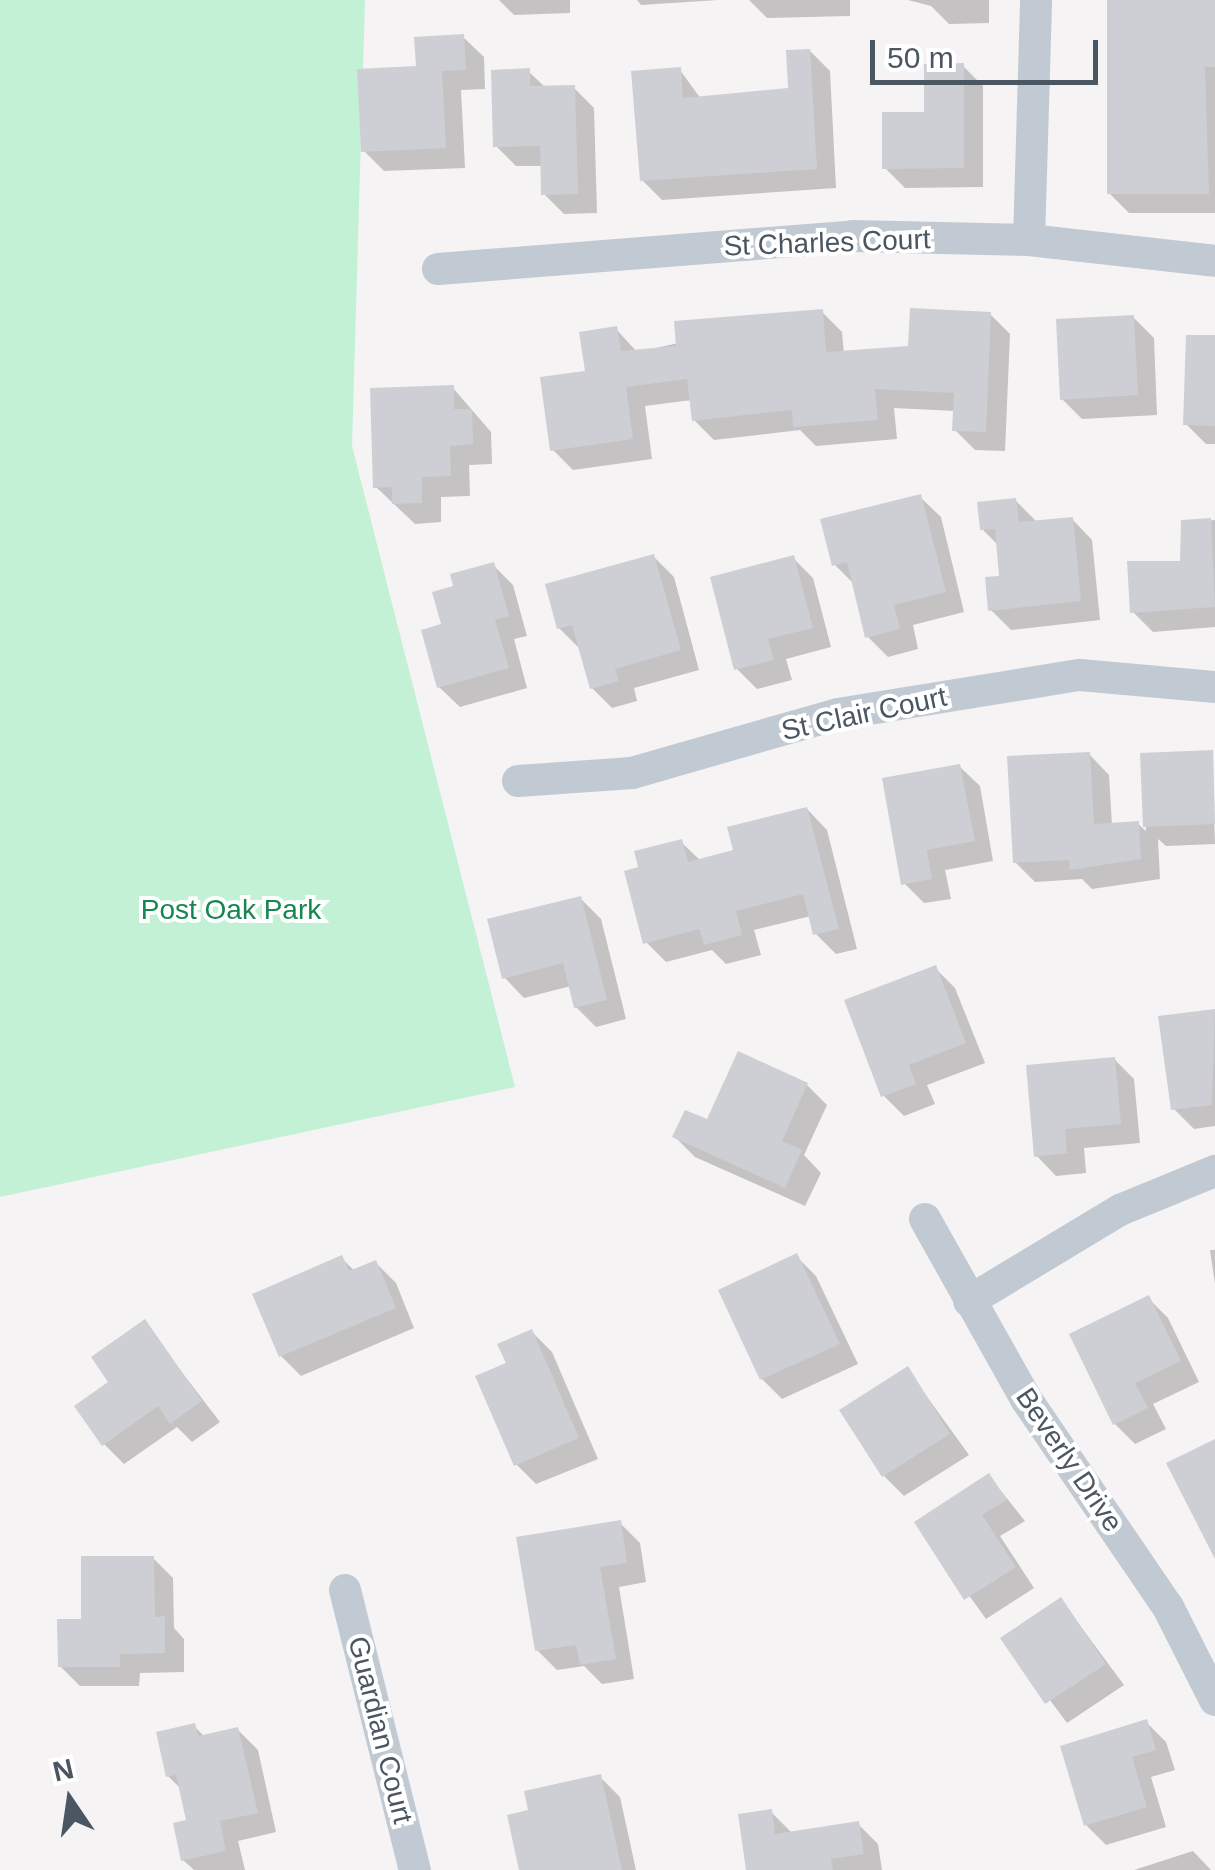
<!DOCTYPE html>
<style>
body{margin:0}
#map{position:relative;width:1215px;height:1870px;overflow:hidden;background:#f5f3f3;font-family:Helvetica,sans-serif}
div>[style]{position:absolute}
.green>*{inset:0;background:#c3f1d5}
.shadow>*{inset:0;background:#0003}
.building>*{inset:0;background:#cdcfd5}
.minor>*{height:32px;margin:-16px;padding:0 16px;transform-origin:16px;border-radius:16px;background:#c1cad2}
span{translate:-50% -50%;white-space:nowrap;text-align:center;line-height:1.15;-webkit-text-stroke:8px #fff;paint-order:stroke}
.street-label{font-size:28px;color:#4a5661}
.park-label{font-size:28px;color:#17864f}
.north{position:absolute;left:20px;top:1750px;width:100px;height:100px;-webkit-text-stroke:8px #fff;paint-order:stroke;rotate:347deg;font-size:28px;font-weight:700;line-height:40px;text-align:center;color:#4a5661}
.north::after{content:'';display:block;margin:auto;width:35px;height:45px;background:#4a5661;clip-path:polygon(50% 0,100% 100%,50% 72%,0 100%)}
.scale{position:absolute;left:870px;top:40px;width:228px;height:45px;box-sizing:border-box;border:5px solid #4a5661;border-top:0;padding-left:12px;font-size:30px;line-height:35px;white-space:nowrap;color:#4a5661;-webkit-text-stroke:8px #fff;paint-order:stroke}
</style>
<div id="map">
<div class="green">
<div style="clip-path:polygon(0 0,365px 0,352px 446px,515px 1087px,0 1197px)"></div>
</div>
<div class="shadow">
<div style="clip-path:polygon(499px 0,570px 0,570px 13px,514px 15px)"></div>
<div style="clip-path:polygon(637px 0,718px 0,641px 5px)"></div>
<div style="clip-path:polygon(749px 0,850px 0,850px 16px,767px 18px)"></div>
<div style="clip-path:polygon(908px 0,989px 0,989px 23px,949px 24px,931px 6px)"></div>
<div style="clip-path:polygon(1111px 0,1215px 0,1215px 213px,1129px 213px,1109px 193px)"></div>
<div style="clip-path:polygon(463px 37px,484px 57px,485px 89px,461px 90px,465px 168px,384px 171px,364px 151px,418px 68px)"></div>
<div style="clip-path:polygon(810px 51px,830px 71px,836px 188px,662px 200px,642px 180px,680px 70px,701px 99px,790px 90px)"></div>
<div style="clip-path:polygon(963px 66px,983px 86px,983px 187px,905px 188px,885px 168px)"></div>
<div style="clip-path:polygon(528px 71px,546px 88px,574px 88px,594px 108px,597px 213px,564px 214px,544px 194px,543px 166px,516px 166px,496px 146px)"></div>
<div style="clip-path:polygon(822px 312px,842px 332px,844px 354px,910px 349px,990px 314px,1010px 334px,1005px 451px,975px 450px,955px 430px,956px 411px,894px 408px,897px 439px,816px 446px,800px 430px,714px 440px,694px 420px,692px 400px,645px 406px,652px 459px,573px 470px,553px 450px,616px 329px,637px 352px)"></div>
<div style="clip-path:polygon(1134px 318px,1154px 338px,1157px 415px,1082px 419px,1062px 399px)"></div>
<div style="clip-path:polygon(1215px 338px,1215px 444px,1206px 444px,1186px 424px)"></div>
<div style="clip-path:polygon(453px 388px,491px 432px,492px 464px,469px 465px,470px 496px,441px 497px,441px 522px,415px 524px,376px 487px)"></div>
<div style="clip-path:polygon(920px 497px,941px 517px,964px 612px,913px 625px,918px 649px,888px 657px,868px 637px,855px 585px,834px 564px)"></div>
<div style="clip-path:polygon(1016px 501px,1036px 521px,1072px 519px,1092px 540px,1100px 620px,1011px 630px,991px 610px,1002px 578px,999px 546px,982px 529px)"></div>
<div style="clip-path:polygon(1215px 520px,1215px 627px,1153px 632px,1133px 612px,1182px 563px,1183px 523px)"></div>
<div style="clip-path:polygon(654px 557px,674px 577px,699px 670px,634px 688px,637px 701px,612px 708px,592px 688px,579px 648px,559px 628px)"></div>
<div style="clip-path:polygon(793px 558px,813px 578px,831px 647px,786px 659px,792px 680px,757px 689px,737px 669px)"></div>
<div style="clip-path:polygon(493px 565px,513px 585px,527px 636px,514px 639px,527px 688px,460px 707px,439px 687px,444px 626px,456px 588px)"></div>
<div style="clip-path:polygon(1212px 752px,1215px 844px,1166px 846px,1158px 839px,1160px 879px,1092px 889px,1082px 879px,1035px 882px,1015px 862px,1089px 754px,1109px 775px,1112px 825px,1138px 824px,1146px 831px,1142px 756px)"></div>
<div style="clip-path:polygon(959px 766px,980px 786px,993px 861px,945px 870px,951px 899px,924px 903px,904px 883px)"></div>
<div style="clip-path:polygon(807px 809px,827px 830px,857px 949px,836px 954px,816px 934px,811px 916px,754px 930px,761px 955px,726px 964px,712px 950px,666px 962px,646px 942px,641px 869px,681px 842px,701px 861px,736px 852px)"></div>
<div style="clip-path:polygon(580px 898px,601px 919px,626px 1019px,596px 1027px,576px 1007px,571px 986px,524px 998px,504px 977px)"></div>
<div style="clip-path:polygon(935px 968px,955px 988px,985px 1063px,927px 1085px,935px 1104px,904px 1116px,884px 1096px,847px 1002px)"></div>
<div style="clip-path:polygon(1215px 1011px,1215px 1126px,1194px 1129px,1174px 1109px,1161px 1019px)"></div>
<div style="clip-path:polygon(1114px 1059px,1134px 1079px,1140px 1143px,1084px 1148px,1086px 1173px,1056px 1176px,1036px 1155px)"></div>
<div style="clip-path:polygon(807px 1085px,827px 1105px,804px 1155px,821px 1173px,805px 1206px,695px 1157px,675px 1137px)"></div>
<div style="clip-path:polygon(1210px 1250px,1215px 1250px,1215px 1284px)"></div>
<div style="clip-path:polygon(796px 1256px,816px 1276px,858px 1364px,782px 1399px,762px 1379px,721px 1291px)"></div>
<div style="clip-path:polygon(341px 1258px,355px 1271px,376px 1263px,396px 1283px,414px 1328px,301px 1376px,281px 1356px)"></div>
<div style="clip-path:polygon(1148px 1298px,1168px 1318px,1199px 1382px,1153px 1404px,1166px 1429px,1135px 1444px,1115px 1424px)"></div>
<div style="clip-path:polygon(144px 1323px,220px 1422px,192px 1442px,177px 1427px,124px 1464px,104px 1444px,112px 1382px)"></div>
<div style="clip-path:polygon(532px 1332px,552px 1352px,598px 1459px,536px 1484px,516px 1464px)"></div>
<div style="clip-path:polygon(907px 1369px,969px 1455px,904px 1496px,884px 1476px)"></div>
<div style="clip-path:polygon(989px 1476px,1025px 1521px,1000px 1536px,1034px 1588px,986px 1619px,917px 1523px)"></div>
<div style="clip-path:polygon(620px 1523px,640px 1543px,646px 1582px,619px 1587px,634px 1679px,602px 1684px,584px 1666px,557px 1670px,537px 1650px)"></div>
<div style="clip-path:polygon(153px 1558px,173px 1578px,174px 1628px,184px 1639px,184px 1672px,140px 1673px,139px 1686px,80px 1686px,60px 1666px,84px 1622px)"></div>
<div style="clip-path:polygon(1061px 1600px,1124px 1685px,1067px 1723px,1004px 1638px)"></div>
<div style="clip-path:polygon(1146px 1722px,1166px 1742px,1175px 1770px,1151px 1777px,1166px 1827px,1106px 1845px,1086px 1825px)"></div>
<div style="clip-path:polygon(194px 1726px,205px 1737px,238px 1730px,258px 1750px,276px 1832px,238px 1841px,245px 1870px,194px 1870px,183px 1860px,189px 1822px,181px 1789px,168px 1776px)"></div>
<div style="clip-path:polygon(600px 1777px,620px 1797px,636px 1870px,522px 1870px,531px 1812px)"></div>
<div style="clip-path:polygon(771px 1812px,791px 1832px,858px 1824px,878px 1844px,882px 1870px,749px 1870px)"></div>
<div style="clip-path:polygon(1193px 1851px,1211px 1870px,1134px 1870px)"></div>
</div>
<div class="building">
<div style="clip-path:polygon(1107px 0,1215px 0,1215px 67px,1205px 67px,1209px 194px,1107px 194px)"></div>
<div style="clip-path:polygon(464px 34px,466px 70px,442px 71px,446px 148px,361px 152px,357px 69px,416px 66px,414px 37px)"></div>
<div style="clip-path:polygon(810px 49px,817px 169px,640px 181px,631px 71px,681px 67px,683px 98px,788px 88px,786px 50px)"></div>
<div style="clip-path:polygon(964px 63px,964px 168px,882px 169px,882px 112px,924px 112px,924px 64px)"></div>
<div style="clip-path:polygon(530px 68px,530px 86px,575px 85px,578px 194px,541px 195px,540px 146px,493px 147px,491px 70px)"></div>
<div style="clip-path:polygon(910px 308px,991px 312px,986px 432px,952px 431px,954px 393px,875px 389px,878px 420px,793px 427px,792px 410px,692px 421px,687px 379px,626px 387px,633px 439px,550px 451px,540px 377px,585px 371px,579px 332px,617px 326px,621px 351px,676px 346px,674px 321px,823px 309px,826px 352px,908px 346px)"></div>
<div style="clip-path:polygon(1134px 315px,1138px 395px,1060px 400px,1056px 319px)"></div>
<div style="clip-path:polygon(1186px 335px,1215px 335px,1215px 426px,1183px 425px)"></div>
<div style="clip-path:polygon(454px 385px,454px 409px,472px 409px,473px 444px,450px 446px,451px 476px,422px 477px,422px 503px,392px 504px,392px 487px,373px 488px,370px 388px)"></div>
<div style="clip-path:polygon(921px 494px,946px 592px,894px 605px,900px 629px,865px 638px,847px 562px,832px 566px,820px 519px)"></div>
<div style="clip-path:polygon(1016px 498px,1019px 522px,1073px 517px,1081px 601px,988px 611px,985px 577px,999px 576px,995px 529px,980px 530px,977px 502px)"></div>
<div style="clip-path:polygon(1211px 518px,1215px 607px,1130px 613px,1127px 561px,1180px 561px,1181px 520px)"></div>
<div style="clip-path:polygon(654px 554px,681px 650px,615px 669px,619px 681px,590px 689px,572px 625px,557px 629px,545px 584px)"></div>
<div style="clip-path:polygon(794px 555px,813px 628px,768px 639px,774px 660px,734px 670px,710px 577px)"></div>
<div style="clip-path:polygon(494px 562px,509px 616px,495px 620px,509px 668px,437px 688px,421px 630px,441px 624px,432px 592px,453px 586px,450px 574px)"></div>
<div style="clip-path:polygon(1213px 750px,1215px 824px,1143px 827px,1140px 753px)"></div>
<div style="clip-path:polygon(1090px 752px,1094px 824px,1139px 821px,1141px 859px,1070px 870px,1069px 860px,1013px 863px,1007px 756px)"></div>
<div style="clip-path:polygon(960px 764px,975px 841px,927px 850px,932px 879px,901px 885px,882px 778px)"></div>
<div style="clip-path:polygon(807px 807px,839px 929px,813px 935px,803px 894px,736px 911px,742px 935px,704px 945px,699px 929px,643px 944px,624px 871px,638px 867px,634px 851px,682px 839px,688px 862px,733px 850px,727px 827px)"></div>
<div style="clip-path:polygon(581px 896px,607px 1000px,574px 1008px,563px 963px,502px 979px,487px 919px)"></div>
<div style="clip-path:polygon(936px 965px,966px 1043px,909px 1065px,916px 1084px,881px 1097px,844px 1000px)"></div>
<div style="clip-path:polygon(1215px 1009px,1212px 1105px,1171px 1110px,1158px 1016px)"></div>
<div style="clip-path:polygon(738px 1051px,808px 1083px,782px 1141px,802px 1150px,785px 1188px,672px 1137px,685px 1110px,707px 1119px)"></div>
<div style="clip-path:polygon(1115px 1057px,1121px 1124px,1065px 1129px,1067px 1153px,1034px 1157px,1026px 1065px)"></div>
<div style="clip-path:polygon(797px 1253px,840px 1344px,760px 1380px,718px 1290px)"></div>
<div style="clip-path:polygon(342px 1255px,349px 1271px,376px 1260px,396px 1308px,279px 1357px,252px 1294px)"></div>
<div style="clip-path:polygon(1149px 1295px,1181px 1361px,1135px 1383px,1148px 1408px,1113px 1425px,1069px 1334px)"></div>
<div style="clip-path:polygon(145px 1319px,202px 1401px,170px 1424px,158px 1406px,102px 1446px,74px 1406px,108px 1382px,91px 1357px)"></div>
<div style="clip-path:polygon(532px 1329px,579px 1438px,514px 1466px,475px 1376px,506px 1363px,497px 1344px)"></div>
<div style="clip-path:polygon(908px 1366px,950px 1434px,882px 1477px,839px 1410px)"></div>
<div style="clip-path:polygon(1215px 1439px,1215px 1559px,1166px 1463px)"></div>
<div style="clip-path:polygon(989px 1473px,1007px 1500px,982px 1515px,1016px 1567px,964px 1600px,914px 1522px)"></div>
<div style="clip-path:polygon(621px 1520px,627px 1563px,600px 1567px,616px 1659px,580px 1665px,576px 1645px,535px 1651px,516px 1537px)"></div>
<div style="clip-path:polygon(81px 1556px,154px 1556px,155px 1617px,165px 1616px,165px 1653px,120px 1654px,120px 1667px,58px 1667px,57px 1619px,81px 1619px)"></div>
<div style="clip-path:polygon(1061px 1597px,1106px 1664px,1045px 1704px,1000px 1638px)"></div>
<div style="clip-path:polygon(1147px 1719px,1156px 1750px,1132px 1757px,1147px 1807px,1084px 1826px,1060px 1746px)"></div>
<div style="clip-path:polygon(195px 1723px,198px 1736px,238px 1727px,258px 1813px,220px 1821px,226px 1851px,181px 1861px,173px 1823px,186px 1820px,176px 1775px,166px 1777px,156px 1732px)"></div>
<div style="clip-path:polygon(601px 1774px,622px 1870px,519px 1870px,507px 1815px,528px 1810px,524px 1791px)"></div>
<div style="clip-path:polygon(772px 1809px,775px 1834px,859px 1821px,864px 1854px,831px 1859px,833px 1870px,746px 1870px,738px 1814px)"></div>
</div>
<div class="minor">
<div style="left:1029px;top:240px;width:240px;rotate:-88.3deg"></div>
<div style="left:438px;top:269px;width:416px;rotate:-4.5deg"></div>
<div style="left:853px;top:236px;width:176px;rotate:1.3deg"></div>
<div style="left:1029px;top:240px;width:187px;rotate:6.4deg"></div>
<div style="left:518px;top:781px;width:114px;rotate:-4deg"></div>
<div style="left:632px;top:773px;width:214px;rotate:-16deg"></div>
<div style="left:838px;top:714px;width:245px;rotate:-9.2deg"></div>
<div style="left:1080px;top:675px;width:136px;rotate:5.1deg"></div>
<div style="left:925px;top:1219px;width:206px;rotate:60.7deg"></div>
<div style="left:1026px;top:1399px;width:252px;rotate:55.7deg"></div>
<div style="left:1168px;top:1607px;width:104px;rotate:63.2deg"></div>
<div style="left:969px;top:1301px;width:176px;rotate:-31.1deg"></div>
<div style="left:1120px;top:1210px;width:103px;rotate:-22.3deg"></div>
<div style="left:345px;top:1590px;width:289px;rotate:76deg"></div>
</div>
<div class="street-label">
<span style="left:827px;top:243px;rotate:-2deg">St Charles Court</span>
<span style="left:864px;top:714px;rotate:-12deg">St Clair Court</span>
<span style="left:1069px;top:1460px;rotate:56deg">Beverly Drive</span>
<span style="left:380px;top:1730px;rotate:76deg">Guardian Court</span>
</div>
<div class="park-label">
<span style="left:231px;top:910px">Post Oak Park</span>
</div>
<div class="north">N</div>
<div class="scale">50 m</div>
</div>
